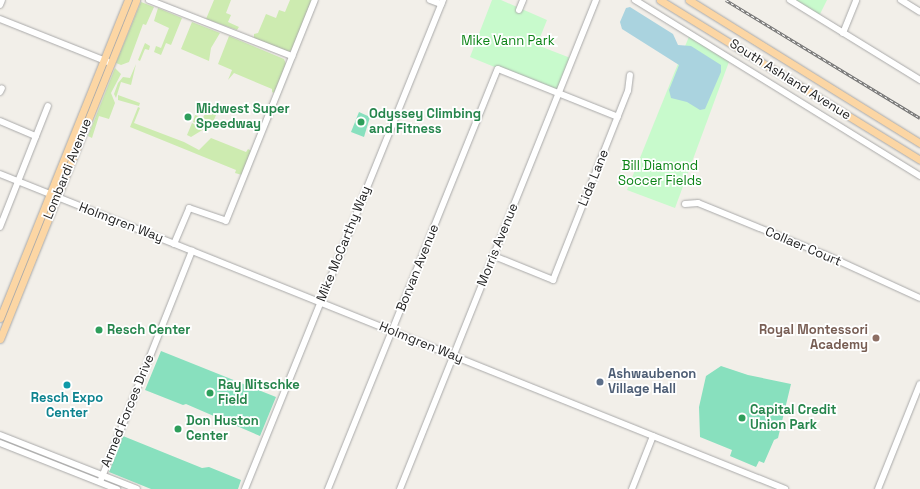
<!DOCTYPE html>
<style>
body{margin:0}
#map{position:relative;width:920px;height:489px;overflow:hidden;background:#f2efe9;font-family:"Space Grotesk",sans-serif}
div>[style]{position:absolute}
.grass>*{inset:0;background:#cdebb0}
.park>*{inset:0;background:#c8facc}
.pitch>*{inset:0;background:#88e0be}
.water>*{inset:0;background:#aad3df}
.roads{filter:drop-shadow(0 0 1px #a9a9a9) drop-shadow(0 0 1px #a9a9a9)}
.minor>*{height:6px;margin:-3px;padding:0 3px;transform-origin:3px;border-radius:3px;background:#fff}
.major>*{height:7px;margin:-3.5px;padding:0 3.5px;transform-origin:3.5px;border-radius:3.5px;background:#fcd6a4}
.rail>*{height:2.5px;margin-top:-1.25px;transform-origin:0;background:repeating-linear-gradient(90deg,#fff 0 3px,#707070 0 6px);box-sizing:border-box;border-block:1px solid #707070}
.dots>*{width:11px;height:11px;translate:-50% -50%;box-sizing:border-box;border:2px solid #fff;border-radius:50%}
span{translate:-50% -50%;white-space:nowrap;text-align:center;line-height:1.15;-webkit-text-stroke:3.5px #fff;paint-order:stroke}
.park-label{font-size:13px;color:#0c8416}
.street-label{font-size:13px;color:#222}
.leisure-label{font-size:13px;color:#27864d;font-weight:700}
.left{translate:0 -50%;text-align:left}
.education-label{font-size:13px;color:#785e54;font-weight:700}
.right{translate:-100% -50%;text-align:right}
.service-label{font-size:13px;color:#4e5e75;font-weight:700}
.culture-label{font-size:13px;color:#0d838f;font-weight:700}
</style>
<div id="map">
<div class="grass">
<div style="clip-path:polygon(214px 0,231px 0,226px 13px,231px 15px,228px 22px,239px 27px,237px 30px,206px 19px)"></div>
<div style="clip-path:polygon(290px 0,312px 0,292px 50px,288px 52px,254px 39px,254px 34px,258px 33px,266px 14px,276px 18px,279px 10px,285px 12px)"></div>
<div style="clip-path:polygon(141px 2px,154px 7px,146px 25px,143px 24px,129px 62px,121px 65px,116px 63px)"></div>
<div style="clip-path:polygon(158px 8px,182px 18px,171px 45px,166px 43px,161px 55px,154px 52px,156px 46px,161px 48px,169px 28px,154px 21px)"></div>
<div style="clip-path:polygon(192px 22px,220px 33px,211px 48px,209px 61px,181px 49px)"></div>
<div style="clip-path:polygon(229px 36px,284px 59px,286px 64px,274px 93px,272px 92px,272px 89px,234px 73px,228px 80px,232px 70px,218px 64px)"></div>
<div style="clip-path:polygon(145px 43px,150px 46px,149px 50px,145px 49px,140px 61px,138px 60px)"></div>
<div style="clip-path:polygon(136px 64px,131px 85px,121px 82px,116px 98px,114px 94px,118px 83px,123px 77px,130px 78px)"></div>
<div style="clip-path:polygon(115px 68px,121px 74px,111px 93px,115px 103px,109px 119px,99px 116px,92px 138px,88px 136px)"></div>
<div style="clip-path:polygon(110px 71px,112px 72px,86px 136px,85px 134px)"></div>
<div style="clip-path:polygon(118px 95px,140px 103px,139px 106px,118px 100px)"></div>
<div style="clip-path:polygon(138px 107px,140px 108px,134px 123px,184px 142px,199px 150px,211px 138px,246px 152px,248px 149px,251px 151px,242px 175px,235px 173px,236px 170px,130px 127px)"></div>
<div style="clip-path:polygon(206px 111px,216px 115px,210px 129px,193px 122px,195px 115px,203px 118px)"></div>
<div style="clip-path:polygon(192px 123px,204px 129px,191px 137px,187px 135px)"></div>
</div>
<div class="park">
<div style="clip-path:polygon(492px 0,501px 0,547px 20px,537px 45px,573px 59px,559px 93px,470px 57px)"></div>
<div style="clip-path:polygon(790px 0,827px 0,818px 18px)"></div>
<div style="clip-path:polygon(690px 34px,730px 59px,675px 208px,627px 190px)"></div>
</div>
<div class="pitch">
<div style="clip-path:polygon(359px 112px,370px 117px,364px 137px,351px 132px)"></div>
<div style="clip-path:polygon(161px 351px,276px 397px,260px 436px,186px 404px,183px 405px,145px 390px)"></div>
<div style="clip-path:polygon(721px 366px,748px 375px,791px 384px,778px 438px,774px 440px,764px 463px,759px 461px,756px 467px,730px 456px,732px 450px,700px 437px,699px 407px,706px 376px)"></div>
<div style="clip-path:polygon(123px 436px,202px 468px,209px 467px,241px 480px,238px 489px,151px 489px,109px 472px)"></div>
</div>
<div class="water">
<div style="clip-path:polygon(630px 7px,673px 34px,678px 45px,691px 46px,721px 65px,721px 72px,705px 109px,700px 110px,687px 102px,671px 98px,669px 90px,679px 65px,622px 29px,620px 22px,626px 8px)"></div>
</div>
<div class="roads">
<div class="minor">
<div style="left:149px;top:0;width:154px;rotate:21.4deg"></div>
<div style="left:430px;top:0;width:12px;rotate:20deg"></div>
<div style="left:635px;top:0;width:335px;rotate:31.7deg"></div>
<div style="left:790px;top:0;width:153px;rotate:31.6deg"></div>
<div style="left:901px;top:0;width:22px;rotate:32deg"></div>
<div style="left:0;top:5px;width:5px;rotate:-68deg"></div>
<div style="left:519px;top:10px;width:11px;rotate:-68deg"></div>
<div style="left:0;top:19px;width:116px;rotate:21.7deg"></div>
<div style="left:843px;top:33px;width:35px;rotate:-68deg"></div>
<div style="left:0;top:92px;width:4px;rotate:-63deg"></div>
<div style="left:0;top:121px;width:39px;rotate:23deg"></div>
<div style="left:0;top:174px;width:846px;rotate:21.86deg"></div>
<div style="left:685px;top:204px;width:13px;rotate:-4deg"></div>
<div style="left:698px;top:203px;width:138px;rotate:22.1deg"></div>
<div style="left:826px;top:255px;width:103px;rotate:24.6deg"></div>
<div style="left:0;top:227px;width:130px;rotate:-68.4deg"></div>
<div style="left:174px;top:244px;width:39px;rotate:-67deg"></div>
<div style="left:189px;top:208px;width:39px;rotate:19deg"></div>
<div style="left:226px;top:221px;width:238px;rotate:-68.1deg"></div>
<div style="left:494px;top:256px;width:64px;rotate:22.1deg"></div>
<div style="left:553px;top:280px;width:203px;rotate:-68.4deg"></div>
<div style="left:628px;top:91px;width:16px;rotate:-83deg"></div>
<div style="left:0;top:435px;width:147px;rotate:21.5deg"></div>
<div style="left:0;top:443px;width:126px;rotate:21.5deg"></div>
<div style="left:100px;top:482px;width:249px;rotate:-68.3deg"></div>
<div style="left:245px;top:489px;width:528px;rotate:-67.96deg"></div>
<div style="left:328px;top:489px;width:453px;rotate:-68deg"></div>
<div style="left:498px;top:69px;width:129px;rotate:21.8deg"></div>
<div style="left:400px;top:489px;width:527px;rotate:-68.16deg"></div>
<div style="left:632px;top:489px;width:57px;rotate:-68.4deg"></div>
<div style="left:878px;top:489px;width:113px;rotate:-68.2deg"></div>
</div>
<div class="major">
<div style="left:660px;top:0;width:305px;rotate:31.6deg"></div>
<div style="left:689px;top:0;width:272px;rotate:31.8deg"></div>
<div style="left:0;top:318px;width:343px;rotate:-68.1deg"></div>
<div style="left:0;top:339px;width:365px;rotate:-68.1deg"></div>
</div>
</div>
<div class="rail">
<div style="left:726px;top:0;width:227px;rotate:31.3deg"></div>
</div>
<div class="dots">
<div style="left:188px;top:117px;background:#2e9e5b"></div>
<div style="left:361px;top:122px;background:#2e9e5b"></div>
<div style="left:99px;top:330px;background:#2e9e5b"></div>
<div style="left:876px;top:338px;background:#8d6e63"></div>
<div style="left:600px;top:382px;background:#5c6f8a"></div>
<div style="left:67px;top:385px;background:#0f9aa8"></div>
<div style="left:210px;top:393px;background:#2e9e5b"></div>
<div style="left:742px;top:418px;background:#2e9e5b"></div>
<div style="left:178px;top:429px;background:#2e9e5b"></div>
</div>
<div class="park-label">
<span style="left:508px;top:41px">Mike Vann Park</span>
<span style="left:660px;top:174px">Bill Diamond<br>Soccer Fields</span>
</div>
<div class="street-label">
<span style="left:790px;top:80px;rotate:32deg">South Ashland Avenue</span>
<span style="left:68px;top:169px;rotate:-68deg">Lombardi Avenue</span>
<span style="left:594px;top:178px;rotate:-68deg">Lida Lane</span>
<span style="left:121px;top:223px;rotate:21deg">Holmgren Way</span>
<span style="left:344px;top:244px;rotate:-68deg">Mike McCarthy Way</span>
<span style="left:498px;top:245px;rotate:-68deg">Morris Avenue</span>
<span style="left:803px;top:247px;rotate:23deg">Collaer Court</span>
<span style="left:418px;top:268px;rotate:-68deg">Borvan Avenue</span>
<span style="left:421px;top:343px;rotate:22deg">Holmgren Way</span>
<span style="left:128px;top:411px;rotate:-68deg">Armed Forces Drive</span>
</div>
<div class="leisure-label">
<span class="left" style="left:196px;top:117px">Midwest Super<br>Speedway</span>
<span class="left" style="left:369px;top:122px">Odyssey Climbing<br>and Fitness</span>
<span class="left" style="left:107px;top:330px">Resch Center</span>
<span class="left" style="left:218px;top:393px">Ray Nitschke<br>Field</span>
<span class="left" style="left:750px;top:418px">Capital Credit<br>Union Park</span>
<span class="left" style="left:186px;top:429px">Don Huston<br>Center</span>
</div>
<div class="education-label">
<span class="right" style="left:868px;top:338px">Royal Montessori<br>Academy</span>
</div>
<div class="service-label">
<span class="left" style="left:608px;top:382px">Ashwaubenon<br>Village Hall</span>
</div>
<div class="culture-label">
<span style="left:67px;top:406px">Resch Expo<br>Center</span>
</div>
</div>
